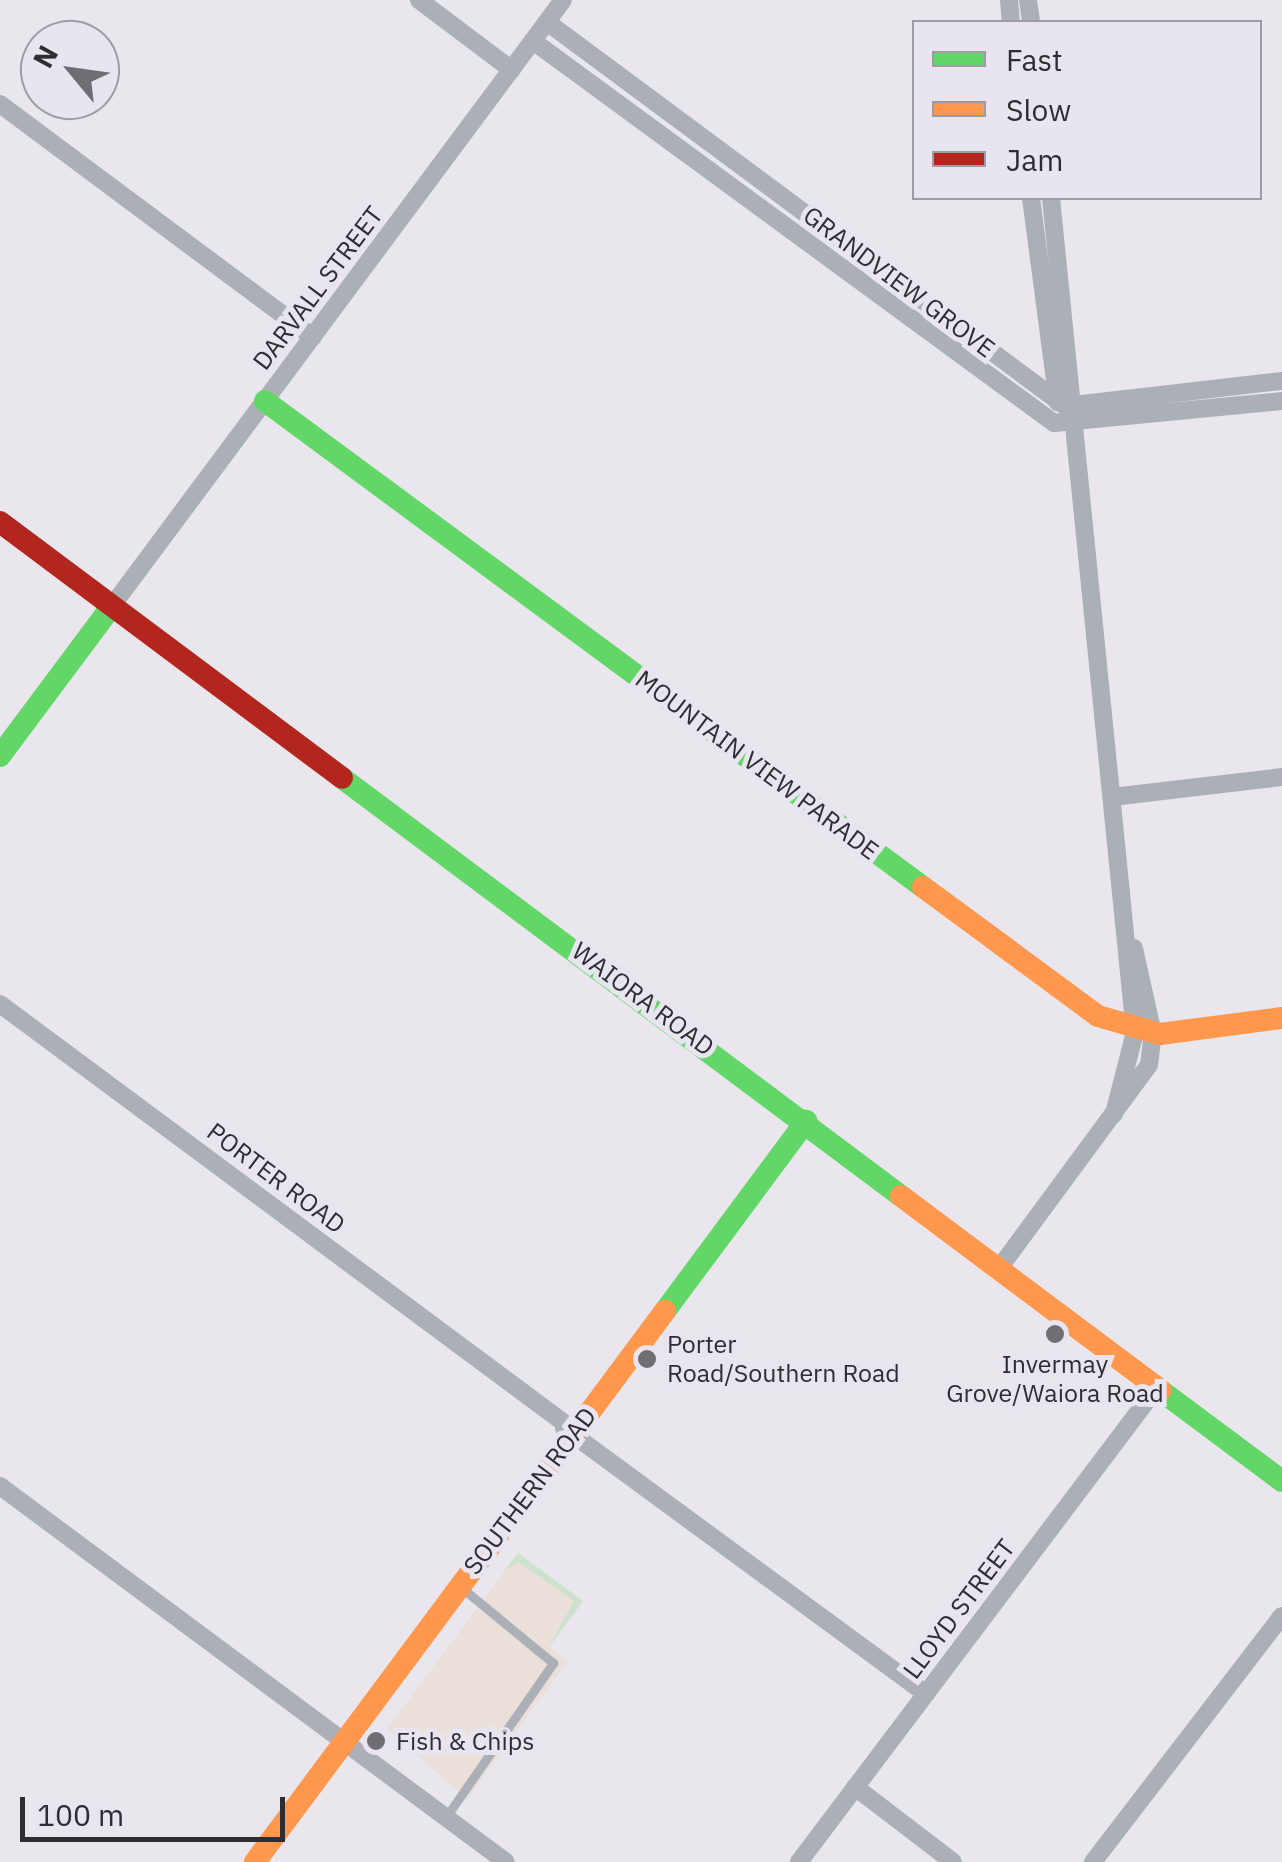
<!DOCTYPE html>
<style>
body{margin:0}
#map{position:relative;width:1282px;height:1862px;overflow:hidden;background:#e9e7ed;font-family:"IBM Plex Sans",sans-serif}
div>[style]{position:absolute}
.commercial>*{inset:0;background:#eadfd9}
.green>*{inset:0;background:#cce2cd}
.lane>*{height:9px;margin:-4.5px;padding:0 4.5px;transform-origin:4.5px;border-radius:4.5px;background:#aab0b6}
.street>*{height:18px;margin:-9px;padding:0 9px;transform-origin:9px;border-radius:9px;background:#aab0b6}
.fast>*{height:22px;margin:-11px;padding:0 11px;transform-origin:11px;border-radius:11px;background:#63d668}
.slow>*{height:22px;margin:-11px;padding:0 11px;transform-origin:11px;border-radius:11px;background:#ff974d}
.jam>*{height:22px;margin:-11px;padding:0 11px;transform-origin:11px;border-radius:11px;background:#b3261e}
.dots>*{width:28px;height:28px;translate:-50% -50%;box-sizing:border-box;border:5px solid #e8e4f0;border-radius:50%}
span{translate:-50% -50%;white-space:nowrap;text-align:center;line-height:1.15;-webkit-text-stroke:10px #e8e4f0;paint-order:stroke}
.street-label{font-size:25px;color:#2f2d31}
.poi-label{font-size:25px;color:#2f2d31}
.left{translate:0 -50%;text-align:left}
.legend{position:absolute;left:912px;top:20px;width:350px;height:180px;box-sizing:border-box;background:#e8e4f0;border:2px solid #9e9ba4;margin:0;padding:12px 18px;list-style:none;font-size:30px;color:#2f2d31}
.legend li{display:flex;align-items:center;gap:20px;height:50px}
.legend b{width:50px;border:2px solid #9e9ba4}
.north{position:absolute;left:20px;top:20px;width:100px;height:100px;box-sizing:border-box;background:#e8e4f0;border:2px solid #9e9ba4;border-radius:50%;rotate:299deg;font-size:28px;font-weight:700;line-height:40px;text-align:center;color:#2f2d31}
.north::after{content:'';display:block;margin:auto;width:35px;height:45px;background:#706e73;clip-path:polygon(50% 0,100% 100%,50% 72%,0 100%)}
.scale{position:absolute;left:20px;top:1797px;width:265px;height:45px;box-sizing:border-box;border:5px solid #2f2d31;border-top:0;padding-left:12px;font-size:30px;line-height:35px;white-space:nowrap;color:#2f2d31;-webkit-text-stroke:8px #e8e4f0;paint-order:stroke}
</style>
<div id="map">
<div class="commercial">
<div style="clip-path:polygon(518px 1553px,583px 1601px,549px 1647px,568px 1661px,467px 1799px,387px 1729px)"></div>
</div>
<div class="green">
<div style="clip-path:polygon(518px 1553px,583px 1601px,549px 1647px,574px 1601px,519px 1562px,506px 1569px)"></div>
</div>
<div class="lane">
<div style="left:446px;top:1817px;width:188px;rotate:-55.2deg"></div>
<div style="left:553px;top:1663px;width:118px;rotate:-140.5deg"></div>
</div>
<div class="street">
<div style="left:419px;top:0;width:116px;rotate:37deg"></div>
<div style="left:1009px;top:0;width:22px;rotate:85deg"></div>
<div style="left:1028px;top:0;width:22px;rotate:82deg"></div>
<div style="left:547px;top:22px;width:645px;rotate:36.55deg"></div>
<div style="left:1065px;top:406px;width:218px;rotate:-6.6deg"></div>
<div style="left:533px;top:41px;width:646px;rotate:36.25deg"></div>
<div style="left:1054px;top:423px;width:229px;rotate:-5.5deg"></div>
<div style="left:0;top:104px;width:390px;rotate:36.7deg"></div>
<div style="left:1031px;top:198px;width:206px;rotate:82.5deg"></div>
<div style="left:1051px;top:198px;width:838px;rotate:84.25deg"></div>
<div style="left:1135px;top:1032px;width:85px;rotate:104.4deg"></div>
<div style="left:112px;top:606px;width:755px;rotate:-53.34deg"></div>
<div style="left:1112px;top:797px;width:171px;rotate:-6.7deg"></div>
<div style="left:0;top:1004px;width:716px;rotate:36.6deg"></div>
<div style="left:1000px;top:1267px;width:251px;rotate:-53.6deg"></div>
<div style="left:1149px;top:1065px;width:31px;rotate:-83deg"></div>
<div style="left:1153px;top:1034px;width:88px;rotate:-102.5deg"></div>
<div style="left:564px;top:1428px;width:449px;rotate:36.3deg"></div>
<div style="left:0;top:1486px;width:630px;rotate:36.62deg"></div>
<div style="left:855px;top:1787px;width:123px;rotate:37.4deg"></div>
<div style="left:799px;top:1862px;width:596px;rotate:-52.98deg"></div>
<div style="left:1093px;top:1862px;width:310px;rotate:-52.5deg"></div>
</div>
<div class="fast">
<div style="left:265px;top:401px;width:818px;rotate:36.45deg"></div>
<div style="left:0;top:756px;width:187px;rotate:-53.3deg"></div>
<div style="left:342px;top:778px;width:698px;rotate:36.79deg"></div>
<div style="left:665px;top:1311px;width:237px;rotate:-53.4deg"></div>
<div style="left:1160px;top:1390px;width:152px;rotate:36.7deg"></div>
</div>
<div class="slow">
<div style="left:923px;top:887px;width:217px;rotate:36.4deg"></div>
<div style="left:1098px;top:1016px;width:65px;rotate:16.2deg"></div>
<div style="left:1160px;top:1034px;width:123px;rotate:-7.5deg"></div>
<div style="left:901px;top:1196px;width:324px;rotate:36.8deg"></div>
<div style="left:255px;top:1862px;width:687px;rotate:-53.35deg"></div>
</div>
<div class="jam">
<div style="left:0;top:522px;width:427px;rotate:36.8deg"></div>
</div>
<div class="dots">
<div style="left:1055px;top:1334px;background:#706e73"></div>
<div style="left:647px;top:1359px;background:#706e73"></div>
<div style="left:376px;top:1741px;background:#706e73"></div>
</div>
<div class="street-label">
<span style="left:899px;top:282px;rotate:37deg">GRANDVIEW GROVE</span>
<span style="left:318px;top:288px;rotate:-53deg">DARVALL STREET</span>
<span style="left:757px;top:765px;rotate:37deg">MOUNTAIN VIEW PARADE</span>
<span style="left:643px;top:999px;rotate:37deg">WAIORA ROAD</span>
<span style="left:276px;top:1178px;rotate:37deg">PORTER ROAD</span>
<span style="left:530px;top:1491px;rotate:-53deg">SOUTHERN ROAD</span>
<span style="left:959px;top:1609px;rotate:-53deg">LLOYD STREET</span>
</div>
<div class="poi-label">
<span class="left" style="left:667px;top:1359px">Porter<br>Road/Southern Road</span>
<span style="left:1055px;top:1379px">Invermay<br>Grove/Waiora Road</span>
<span class="left" style="left:396px;top:1741px">Fish &amp; Chips</span>
</div>
<ul class="legend">
<li><b style="height:12px;background:#63d668"></b>Fast</li>
<li><b style="height:12px;background:#ff974d"></b>Slow</li>
<li><b style="height:12px;background:#b3261e"></b>Jam</li>
</ul>
<div class="north">N</div>
<div class="scale">100 m</div>
</div>
